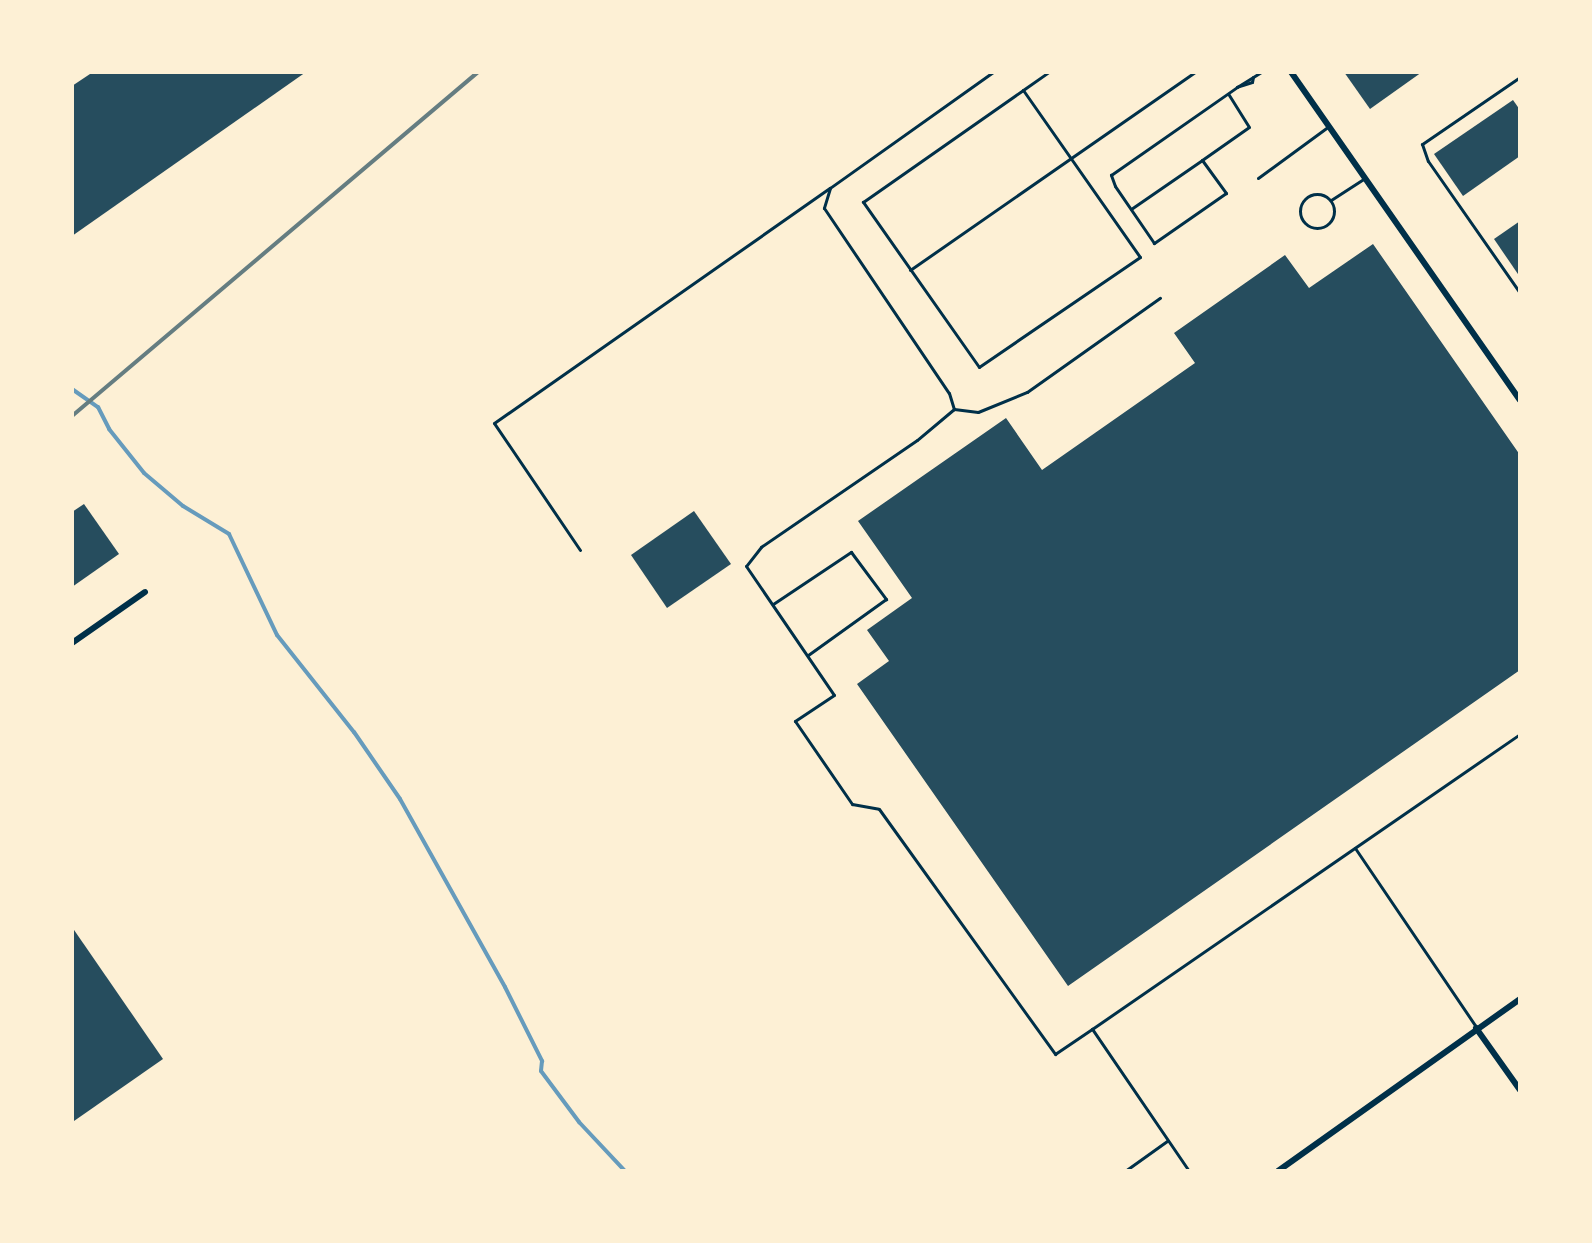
<!DOCTYPE html>
<style>
body{margin:0}
#map{position:relative;width:1592px;height:1243px;overflow:hidden;background:#fdf0d5;font-family:Lora,serif}
div>[style]{position:absolute}
.stream>*{height:4px;margin:-2px;padding:0 2px;transform-origin:2px;border-radius:2px;background:#669bbc}
.building>*{inset:0;background:#264d5e}
.service>*{height:3px;margin:-1.5px;padding:0 1.5px;transform-origin:1.5px;border-radius:1.5px;background:#003049}
.service>.ring{margin:-1.5px;padding:0;box-sizing:content-box;background:none;border:3px solid #003049;border-radius:50%}
.minor>*{height:6px;margin:-3px;padding:0 3px;transform-origin:3px;border-radius:3px;background:#003049}
.rail>*{height:4px;margin:-2px;padding:0 2px;transform-origin:2px;border-radius:2px;background:#657d81}
span{translate:-50% -50%;white-space:nowrap;text-align:center;line-height:1.15;-webkit-text-stroke:6px #fdf0d5;paint-order:stroke}
.frame{position:absolute;inset:0;border:74px solid #fdf0d5;pointer-events:none}
</style>
<div id="map">
<div class="stream">
<div style="left:72px;top:389px;width:32px;rotate:35deg"></div>
<div style="left:98px;top:407px;width:25px;rotate:63deg"></div>
<div style="left:109px;top:429px;width:56px;rotate:51.5deg"></div>
<div style="left:144px;top:473px;width:51px;rotate:40.2deg"></div>
<div style="left:183px;top:506px;width:54px;rotate:31.3deg"></div>
<div style="left:229px;top:534px;width:112px;rotate:64.6deg"></div>
<div style="left:277px;top:635px;width:124px;rotate:51.6deg"></div>
<div style="left:354px;top:732px;width:81px;rotate:55.5deg"></div>
<div style="left:400px;top:799px;width:215px;rotate:60.8deg"></div>
<div style="left:505px;top:987px;width:83px;rotate:63.4deg"></div>
<div style="left:542px;top:1061px;width:10px;rotate:96deg"></div>
<div style="left:541px;top:1071px;width:64px;rotate:53.3deg"></div>
<div style="left:579px;top:1122px;width:67px;rotate:46.8deg"></div>
</div>
<div class="building">
<div style="clip-path:polygon(93px 72px,306px 72px,72px 236px,72px 86px)"></div>
<div style="clip-path:polygon(1344px 72px,1422px 72px,1370px 109px)"></div>
<div style="clip-path:polygon(1513px 100px,1520px 110px,1520px 156px,1463px 196px,1434px 154px)"></div>
<div style="clip-path:polygon(1520px 221px,1520px 277px,1494px 239px)"></div>
<div style="clip-path:polygon(1373px 244px,1520px 455px,1520px 670px,1068px 986px,857px 684px,889px 661px,867px 630px,912px 598px,858px 521px,1006px 418px,1042px 470px,1195px 363px,1174px 333px,1285px 255px,1309px 288px)"></div>
<div style="clip-path:polygon(84px 504px,119px 554px,72px 587px,72px 512px)"></div>
<div style="clip-path:polygon(694px 511px,731px 564px,667px 608px,631px 555px)"></div>
<div style="clip-path:polygon(72px 927px,163px 1059px,74px 1121px,72px 1118px)"></div>
</div>
<div class="service">
<div style="left:993px;top:72px;width:200px;rotate:144.6deg"></div>
<div style="left:830px;top:188px;width:21px;rotate:107deg"></div>
<div style="left:824px;top:208px;width:223px;rotate:56deg"></div>
<div style="left:949px;top:393px;width:17px;rotate:73deg"></div>
<div style="left:954px;top:409px;width:48px;rotate:140deg"></div>
<div style="left:917px;top:440px;width:189px;rotate:145.6deg"></div>
<div style="left:761px;top:547px;width:24px;rotate:128deg"></div>
<div style="left:746px;top:566px;width:156px;rotate:55.7deg"></div>
<div style="left:834px;top:695px;width:47px;rotate:146.3deg"></div>
<div style="left:795px;top:721px;width:101px;rotate:55.5deg"></div>
<div style="left:852px;top:804px;width:27px;rotate:10deg"></div>
<div style="left:879px;top:809px;width:302px;rotate:54.3deg"></div>
<div style="left:1055px;top:1054px;width:45px;rotate:-34deg"></div>
<div style="left:1253px;top:77px;width:5px;rotate:101deg"></div>
<div style="left:1252px;top:82px;width:16px;rotate:162deg"></div>
<div style="left:1237px;top:87px;width:28px;rotate:-32deg"></div>
<div style="left:1520px;top:77px;width:119px;rotate:145.6deg"></div>
<div style="left:1422px;top:144px;width:18px;rotate:71deg"></div>
<div style="left:1428px;top:161px;width:161px;rotate:55.1deg"></div>
<div style="left:1023px;top:90px;width:204px;rotate:55deg"></div>
<div style="left:1140px;top:257px;width:195px;rotate:145.7deg"></div>
<div style="left:979px;top:367px;width:202px;rotate:-125.1deg"></div>
<div style="left:863px;top:202px;width:195px;rotate:-35deg"></div>
<div style="left:1023px;top:90px;width:32px;rotate:-35deg"></div>
<div style="left:1202px;top:160px;width:57px;rotate:-35.1deg"></div>
<div style="left:1249px;top:127px;width:39px;rotate:-122deg"></div>
<div style="left:1258px;top:178px;width:88px;rotate:-36.2deg"></div>
<div class="ring" style="left:1300px;top:194px;width:31px;height:31px"></div>
<div style="left:1331px;top:200px;width:40px;rotate:-32.9deg"></div>
<div style="left:1131px;top:209px;width:86px;rotate:-34.6deg"></div>
<div style="left:1202px;top:160px;width:41px;rotate:54deg"></div>
<div style="left:1226px;top:193px;width:88px;rotate:145.2deg"></div>
<div style="left:1154px;top:243px;width:69px;rotate:-124.4deg"></div>
<div style="left:1115px;top:186px;width:12px;rotate:-110deg"></div>
<div style="left:1111px;top:175px;width:154px;rotate:-34.9deg"></div>
<div style="left:910px;top:270px;width:347px;rotate:-34.8deg"></div>
<div style="left:954px;top:409px;width:24px;rotate:7deg"></div>
<div style="left:978px;top:412px;width:53px;rotate:-22.2deg"></div>
<div style="left:1027px;top:392px;width:163px;rotate:-35.3deg"></div>
<div style="left:580px;top:550px;width:153px;rotate:-124.1deg"></div>
<div style="left:494px;top:423px;width:410px;rotate:-35deg"></div>
<div style="left:773px;top:604px;width:94px;rotate:-33.7deg"></div>
<div style="left:851px;top:552px;width:59px;rotate:53.3deg"></div>
<div style="left:886px;top:599px;width:96px;rotate:144.3deg"></div>
<div style="left:1355px;top:848px;width:216px;rotate:55.9deg"></div>
<div style="left:1125px;top:1171px;width:52px;rotate:-35.5deg"></div>
<div style="left:1189px;top:1171px;width:172px;rotate:-124.3deg"></div>
<div style="left:1092px;top:1029px;width:520px;rotate:-34.58deg"></div>
</div>
<div class="minor">
<div style="left:1291px;top:72px;width:400px;rotate:55.1deg"></div>
<div style="left:72px;top:643px;width:89px;rotate:-34.9deg"></div>
<div style="left:1476px;top:1028px;width:76px;rotate:54.6deg"></div>
<div style="left:1278px;top:1171px;width:297px;rotate:-35.4deg"></div>
</div>
<div class="rail">
<div style="left:72px;top:416px;width:532px;rotate:-40.27deg"></div>
</div>
<div class="frame"></div>
</div>
